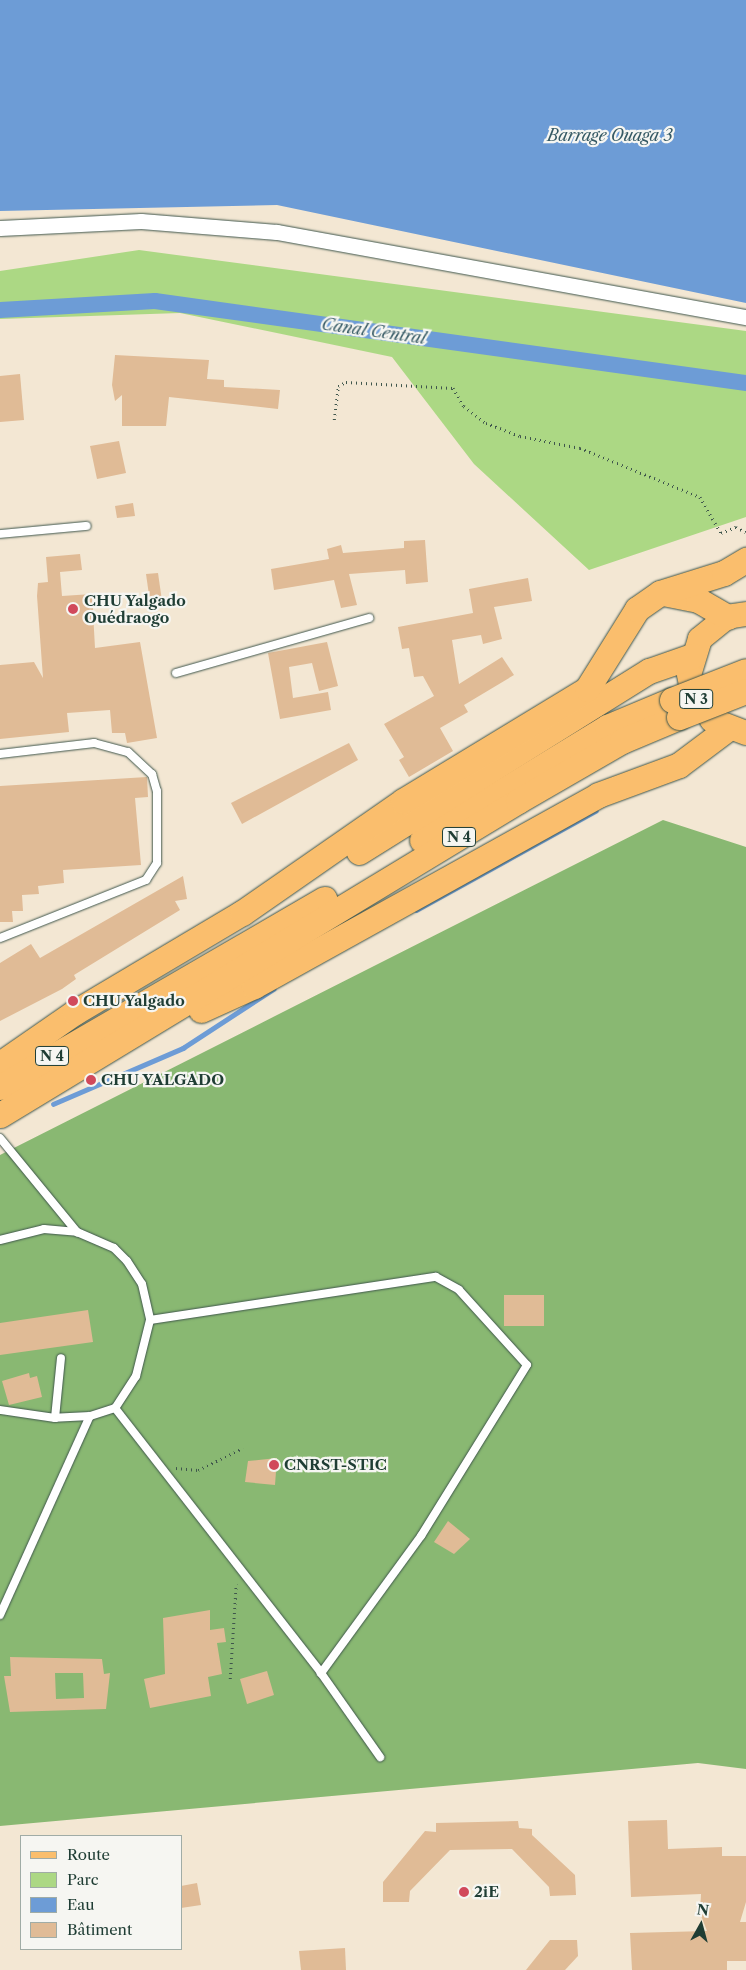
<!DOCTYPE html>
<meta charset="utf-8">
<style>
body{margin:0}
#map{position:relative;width:746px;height:1970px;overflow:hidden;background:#f3e7d3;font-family:"Libre Caslon Text",serif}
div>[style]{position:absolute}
.green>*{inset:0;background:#acd884}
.forest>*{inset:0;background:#89b872}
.water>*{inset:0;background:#6d9cd6}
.stream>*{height:4.5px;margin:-2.25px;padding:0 2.25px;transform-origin:2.25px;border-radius:2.25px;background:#6d9cd6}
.canal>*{height:16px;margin:-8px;padding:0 8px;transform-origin:8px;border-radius:8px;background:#6d9cd6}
.building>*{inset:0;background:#e0bb96}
.path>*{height:2.5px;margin-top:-1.25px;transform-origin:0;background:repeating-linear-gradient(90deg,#3f564c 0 1px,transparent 0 5px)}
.roads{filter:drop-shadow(0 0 1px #3f564c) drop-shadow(0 0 1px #3f564c)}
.service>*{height:8px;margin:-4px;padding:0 4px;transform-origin:4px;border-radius:4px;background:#fff}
.minor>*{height:15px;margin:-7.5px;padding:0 7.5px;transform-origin:7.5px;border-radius:7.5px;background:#fff}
.primary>*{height:24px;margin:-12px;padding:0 12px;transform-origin:12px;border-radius:12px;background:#fabe6d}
.trunk>*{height:25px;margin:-12.5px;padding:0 12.5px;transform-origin:12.5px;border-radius:12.5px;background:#fabe6d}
.bridges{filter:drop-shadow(0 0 1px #3f564c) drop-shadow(0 0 1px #3f564c)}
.trunk-bridge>*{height:25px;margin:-12.5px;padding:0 12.5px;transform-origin:12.5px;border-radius:12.5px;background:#fabe6d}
.dots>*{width:14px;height:14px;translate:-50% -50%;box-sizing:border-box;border:2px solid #f6f6f2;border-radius:50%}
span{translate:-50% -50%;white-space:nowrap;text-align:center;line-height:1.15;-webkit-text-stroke:4.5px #f6f6f2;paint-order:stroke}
.shield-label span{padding:1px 4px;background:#f6f6f2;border:1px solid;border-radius:4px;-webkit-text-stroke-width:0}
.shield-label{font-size:14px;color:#1f3d34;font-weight:700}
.poi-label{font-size:15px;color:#1f3d34;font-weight:700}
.left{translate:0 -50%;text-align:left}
.water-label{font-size:16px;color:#365a65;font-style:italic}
.legend{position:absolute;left:20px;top:1835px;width:162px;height:115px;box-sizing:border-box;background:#f6f6f2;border:1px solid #a0aca6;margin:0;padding:6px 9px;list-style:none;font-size:15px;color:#1f3d34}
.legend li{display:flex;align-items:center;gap:10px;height:25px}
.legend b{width:25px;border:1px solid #a0aca6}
.north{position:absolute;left:676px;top:1900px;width:50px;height:50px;-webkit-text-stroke:4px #f6f6f2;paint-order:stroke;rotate:7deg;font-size:14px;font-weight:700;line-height:20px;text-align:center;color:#1f3d34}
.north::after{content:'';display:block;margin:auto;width:18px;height:22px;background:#1f3d34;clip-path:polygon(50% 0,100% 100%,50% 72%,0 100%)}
</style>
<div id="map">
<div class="green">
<div style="clip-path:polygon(139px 250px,746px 331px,746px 517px,589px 570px,474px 464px,392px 357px,180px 313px,0 319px,0 271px)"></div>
</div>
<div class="forest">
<div style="clip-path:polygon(663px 820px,746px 847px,746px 1769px,698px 1763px,0 1826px,0 1155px)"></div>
</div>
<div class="water">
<div style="clip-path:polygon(0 0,746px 0,746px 303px,277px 205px,0 211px)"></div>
</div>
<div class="stream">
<div style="left:416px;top:910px;width:205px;rotate:-28.9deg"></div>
<div style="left:53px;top:1104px;width:142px;rotate:-23.3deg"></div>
<div style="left:183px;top:1048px;width:108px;rotate:-33.2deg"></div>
</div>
<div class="canal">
<div style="left:0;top:310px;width:155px;rotate:-3.3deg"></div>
<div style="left:155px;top:301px;width:597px;rotate:7.9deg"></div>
</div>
<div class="building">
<div style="clip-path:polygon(115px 355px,209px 360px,207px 379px,224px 380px,224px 387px,280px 390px,278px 409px,169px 397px,166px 426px,122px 426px,122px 395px,115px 401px,112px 385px)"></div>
<div style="clip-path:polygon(20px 374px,24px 420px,0 422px,0 376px)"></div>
<div style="clip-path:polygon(119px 441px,126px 473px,97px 479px,90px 446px)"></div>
<div style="clip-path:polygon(133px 503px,135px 516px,117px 518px,115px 506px)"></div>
<div style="clip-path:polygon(425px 540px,428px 582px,406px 584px,405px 570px,349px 574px,357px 605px,341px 608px,334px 580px,274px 590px,271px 569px,329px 559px,327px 549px,341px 545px,343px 553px,404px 548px,404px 541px)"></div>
<div style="clip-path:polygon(80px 554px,82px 570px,60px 572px,62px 596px,92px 594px,95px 648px,140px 642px,157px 738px,127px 743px,125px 733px,112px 733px,110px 710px,67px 713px,69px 732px,0 739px,0 665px,34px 662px,43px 678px,37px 596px,38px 583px,48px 582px,46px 557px)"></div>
<div style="clip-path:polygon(158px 573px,162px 601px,150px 602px,146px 574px)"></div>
<div style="clip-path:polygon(528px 578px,532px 601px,494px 607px,502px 639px,483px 644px,481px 635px,452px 640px,459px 684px,502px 657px,514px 675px,464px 705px,468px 712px,440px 728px,453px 751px,409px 777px,399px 760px,404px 757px,384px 724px,434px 696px,423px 676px,414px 677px,409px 648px,402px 649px,398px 627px,473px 613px,469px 589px)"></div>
<div style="clip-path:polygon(327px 642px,338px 686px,319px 691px,312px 663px,289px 667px,293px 698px,328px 692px,331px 710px,280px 719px,268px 653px)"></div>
<div style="clip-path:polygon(349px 743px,358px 760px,242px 824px,231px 803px)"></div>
<div style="clip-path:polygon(147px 777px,148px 797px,135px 798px,141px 865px,63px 870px,64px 883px,38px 886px,39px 894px,22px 895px,23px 911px,12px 911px,13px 922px,0 922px,0 786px)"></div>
<div style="clip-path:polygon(183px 876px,187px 899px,175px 901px,180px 910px,74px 975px,76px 979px,62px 989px,0 1021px,0 963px,31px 944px,40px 958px)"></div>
<div style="clip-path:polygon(504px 1295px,544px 1295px,544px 1326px,504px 1326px)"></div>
<div style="clip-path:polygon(88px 1310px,93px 1342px,0 1355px,0 1323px)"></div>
<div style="clip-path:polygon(29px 1373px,30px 1378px,37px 1376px,42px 1397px,9px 1405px,2px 1381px)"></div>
<div style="clip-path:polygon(277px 1458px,275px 1485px,245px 1482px,248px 1461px)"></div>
<div style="clip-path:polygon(448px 1521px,470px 1539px,454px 1554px,434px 1542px)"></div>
<div style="clip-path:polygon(210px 1610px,210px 1630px,224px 1628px,226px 1642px,217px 1643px,222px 1674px,208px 1677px,211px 1696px,150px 1708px,144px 1679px,165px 1674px,163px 1618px)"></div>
<div style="clip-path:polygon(evenodd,10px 1657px,102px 1659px,104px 1674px,110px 1673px,106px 1709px,10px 1712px,4px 1676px,11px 1676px,10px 1657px,55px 1673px,83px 1673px,84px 1698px,56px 1699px,55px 1673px)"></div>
<div style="clip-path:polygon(267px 1671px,274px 1695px,247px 1704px,240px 1679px)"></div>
<div style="clip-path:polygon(667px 1820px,668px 1849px,722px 1847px,722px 1856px,746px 1856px,746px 1902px,740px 1922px,746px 1922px,746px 1961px,727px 1961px,727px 1970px,632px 1970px,630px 1933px,707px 1931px,700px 1913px,701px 1894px,631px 1897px,628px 1821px)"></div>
<div style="clip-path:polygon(518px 1821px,519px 1828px,532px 1829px,532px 1835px,575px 1875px,576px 1895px,550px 1896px,549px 1887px,512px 1849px,450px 1850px,410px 1891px,409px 1902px,383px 1902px,383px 1882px,425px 1831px,436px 1832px,436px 1823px)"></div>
<div style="clip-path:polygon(197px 1883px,201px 1905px,181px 1908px,181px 1886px)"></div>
<div style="clip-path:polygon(550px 1940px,577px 1940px,578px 1956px,565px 1970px,526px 1970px)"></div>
<div style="clip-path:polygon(345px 1948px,346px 1970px,301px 1970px,299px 1951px)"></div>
</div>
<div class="path">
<div style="left:334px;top:420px;width:34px;rotate:-83deg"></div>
<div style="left:338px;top:386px;width:9px;rotate:-27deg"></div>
<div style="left:346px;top:382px;width:107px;rotate:3.2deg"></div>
<div style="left:453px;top:388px;width:21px;rotate:59deg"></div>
<div style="left:464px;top:406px;width:28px;rotate:38deg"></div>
<div style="left:486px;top:423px;width:36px;rotate:21deg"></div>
<div style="left:520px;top:436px;width:61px;rotate:11.3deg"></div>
<div style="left:580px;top:448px;width:130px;rotate:22.2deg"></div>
<div style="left:700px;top:497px;width:42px;rotate:59.7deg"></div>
<div style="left:721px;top:533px;width:16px;rotate:-22deg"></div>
<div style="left:736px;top:527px;width:11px;rotate:27deg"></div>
<div style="left:176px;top:1468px;width:22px;rotate:5deg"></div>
<div style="left:198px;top:1470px;width:50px;rotate:-26.1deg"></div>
<div style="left:230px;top:1679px;width:95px;rotate:-86.4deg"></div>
</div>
<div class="roads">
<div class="service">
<div style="left:0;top:534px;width:87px;rotate:-5.3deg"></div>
<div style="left:176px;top:673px;width:201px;rotate:-15.9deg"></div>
<div style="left:0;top:754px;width:95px;rotate:-6.7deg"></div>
<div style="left:94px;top:743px;width:35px;rotate:15deg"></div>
<div style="left:128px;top:752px;width:33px;rotate:43deg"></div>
<div style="left:152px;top:774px;width:18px;rotate:74deg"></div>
<div style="left:157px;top:791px;width:72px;rotate:90deg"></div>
<div style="left:157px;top:863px;width:20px;rotate:123deg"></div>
<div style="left:146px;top:880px;width:157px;rotate:158.3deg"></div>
<div style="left:0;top:1138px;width:122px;rotate:50.7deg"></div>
<div style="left:77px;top:1232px;width:40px;rotate:23.4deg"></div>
<div style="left:114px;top:1248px;width:18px;rotate:45deg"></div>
<div style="left:127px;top:1261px;width:27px;rotate:57deg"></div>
<div style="left:142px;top:1284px;width:37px;rotate:77deg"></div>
<div style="left:150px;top:1320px;width:58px;rotate:104deg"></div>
<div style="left:136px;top:1376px;width:38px;rotate:123deg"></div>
<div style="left:115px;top:1408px;width:26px;rotate:162deg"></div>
<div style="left:90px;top:1416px;width:35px;rotate:177deg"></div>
<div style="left:55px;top:1418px;width:56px;rotate:-171.7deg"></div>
<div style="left:0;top:1240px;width:45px;rotate:-14deg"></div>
<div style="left:44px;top:1229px;width:33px;rotate:5deg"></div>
<div style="left:150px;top:1320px;width:289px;rotate:-8.6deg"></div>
<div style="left:436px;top:1277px;width:26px;rotate:29deg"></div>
<div style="left:459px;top:1290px;width:101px;rotate:47.8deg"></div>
<div style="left:527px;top:1365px;width:201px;rotate:121.8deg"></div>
<div style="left:421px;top:1536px;width:170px;rotate:126.1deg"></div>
<div style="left:115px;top:1408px;width:336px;rotate:52.1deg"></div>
<div style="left:321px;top:1673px;width:103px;rotate:54.9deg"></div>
<div style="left:55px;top:1418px;width:60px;rotate:-84.3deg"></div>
<div style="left:0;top:1615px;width:218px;rotate:-65.7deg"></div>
</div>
<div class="minor">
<div style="left:0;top:228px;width:141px;rotate:-2.8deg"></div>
<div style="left:141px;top:221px;width:136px;rotate:4.6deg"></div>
<div style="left:277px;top:232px;width:477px;rotate:10.3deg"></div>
</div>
<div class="primary">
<div style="left:746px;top:614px;width:19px;rotate:171deg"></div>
<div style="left:727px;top:617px;width:35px;rotate:141deg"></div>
<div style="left:700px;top:639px;width:37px;rotate:107deg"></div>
<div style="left:689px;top:674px;width:17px;rotate:80deg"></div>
<div style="left:692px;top:691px;width:35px;rotate:55deg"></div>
<div style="left:712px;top:720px;width:36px;rotate:21deg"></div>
</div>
<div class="trunk">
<div style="left:663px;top:593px;width:36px;rotate:11deg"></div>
<div style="left:698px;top:600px;width:34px;rotate:30deg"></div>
<div style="left:422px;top:840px;width:217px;rotate:-31.4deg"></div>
<div style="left:607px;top:727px;width:70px;rotate:-22.6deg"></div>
<div style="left:359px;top:852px;width:342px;rotate:-32deg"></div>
<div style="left:649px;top:671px;width:46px;rotate:-19.2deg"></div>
<div style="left:201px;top:1010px;width:58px;rotate:-24.4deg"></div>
<div style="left:254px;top:986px;width:393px;rotate:-29deg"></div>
<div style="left:598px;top:795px;width:86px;rotate:-20.3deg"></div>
<div style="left:679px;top:765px;width:60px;rotate:-36.9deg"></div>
<div style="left:0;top:1064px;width:91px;rotate:-34.7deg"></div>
<div style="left:75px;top:1012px;width:194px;rotate:-30.7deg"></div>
<div style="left:242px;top:913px;width:196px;rotate:-34.8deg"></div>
<div style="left:403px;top:801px;width:215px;rotate:-31.3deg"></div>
<div style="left:587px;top:689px;width:94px;rotate:-58deg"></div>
<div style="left:637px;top:609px;width:28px;rotate:-35deg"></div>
<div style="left:660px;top:593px;width:67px;rotate:-17.4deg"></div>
<div style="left:724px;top:573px;width:26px;rotate:-31deg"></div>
<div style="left:0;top:1087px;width:375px;rotate:-30.1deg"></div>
<div style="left:0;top:1115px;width:606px;rotate:-31.22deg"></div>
<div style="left:518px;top:801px;width:120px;rotate:-30deg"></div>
<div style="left:622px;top:741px;width:62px;rotate:-22.8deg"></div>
</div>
</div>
<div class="bridges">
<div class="trunk-bridge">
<div style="left:672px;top:700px;width:79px;rotate:-21.4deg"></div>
<div style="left:679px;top:717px;width:72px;rotate:-21.2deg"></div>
</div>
</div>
<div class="dots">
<div style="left:73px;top:609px;background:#d1495b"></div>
<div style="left:73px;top:1001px;background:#d1495b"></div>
<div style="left:91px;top:1080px;background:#d1495b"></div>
<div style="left:274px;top:1465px;background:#d1495b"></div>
<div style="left:464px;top:1892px;background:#d1495b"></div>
</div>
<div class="shield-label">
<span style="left:696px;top:699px">N 3</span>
<span style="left:459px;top:837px">N 4</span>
<span style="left:52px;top:1056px">N 4</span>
</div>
<div class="poi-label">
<span class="left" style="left:84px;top:609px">CHU Yalgado<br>Ouédraogo</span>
<span class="left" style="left:83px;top:1001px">CHU Yalgado</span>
<span class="left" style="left:101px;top:1080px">CHU YALGADO</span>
<span class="left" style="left:284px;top:1465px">CNRST-STIC</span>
<span class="left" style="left:474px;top:1892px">2iE</span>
</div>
<div class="water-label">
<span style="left:610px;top:135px">Barrage Ouaga 3</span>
<span style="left:374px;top:331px;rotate:8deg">Canal Central</span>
</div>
<ul class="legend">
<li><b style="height:6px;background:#fabe6d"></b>Route</li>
<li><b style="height:14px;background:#acd884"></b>Parc</li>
<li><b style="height:14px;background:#6d9cd6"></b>Eau</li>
<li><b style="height:14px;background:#e0bb96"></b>Bâtiment</li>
</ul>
<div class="north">N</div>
</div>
